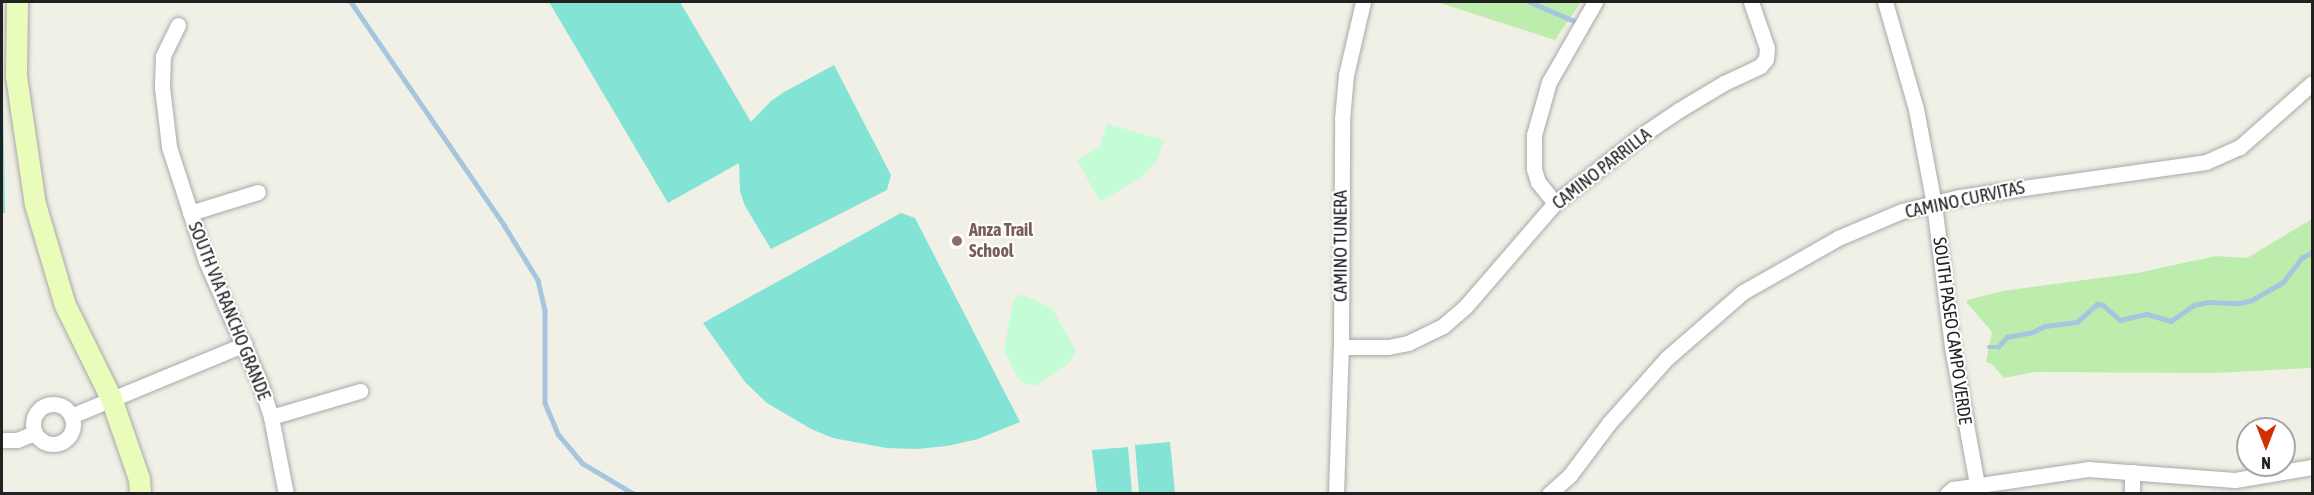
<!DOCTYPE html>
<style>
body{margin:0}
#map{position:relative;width:2314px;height:495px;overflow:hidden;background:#f1f0e7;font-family:"Asap Condensed",sans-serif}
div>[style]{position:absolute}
.grass>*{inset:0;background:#bdedac}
.park>*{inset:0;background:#c4fcd5}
.pitch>*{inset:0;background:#83e3d4}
.stream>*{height:4.5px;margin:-2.25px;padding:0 2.25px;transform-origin:2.25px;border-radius:2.25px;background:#a6c6e0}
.roads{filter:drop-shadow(0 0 2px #a8a8a8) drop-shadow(0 0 2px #a8a8a8)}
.street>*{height:15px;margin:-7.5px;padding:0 7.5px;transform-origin:7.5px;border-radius:7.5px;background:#fff}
.street>.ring{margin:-7.5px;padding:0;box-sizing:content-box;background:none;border:15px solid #fff;border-radius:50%}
.secondary>*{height:21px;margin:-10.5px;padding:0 10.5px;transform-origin:10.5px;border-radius:10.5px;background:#eafcba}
.dots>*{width:16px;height:16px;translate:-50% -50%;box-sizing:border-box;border:3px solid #fff;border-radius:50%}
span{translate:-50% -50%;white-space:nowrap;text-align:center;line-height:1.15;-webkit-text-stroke:4.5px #fff;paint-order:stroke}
.street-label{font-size:18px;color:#212121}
.education-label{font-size:18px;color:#785e54;font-weight:700}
.left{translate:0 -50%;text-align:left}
.frame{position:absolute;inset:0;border:3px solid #212121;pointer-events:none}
.north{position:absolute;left:2236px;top:417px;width:60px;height:60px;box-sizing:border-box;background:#fff;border:2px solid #a6a6a6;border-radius:50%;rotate:180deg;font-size:16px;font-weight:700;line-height:24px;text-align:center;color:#212121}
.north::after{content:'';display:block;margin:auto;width:21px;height:27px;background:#d23000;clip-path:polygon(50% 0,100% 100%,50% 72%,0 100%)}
</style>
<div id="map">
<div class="grass">
<div style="clip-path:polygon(1437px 2px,1581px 2px,1555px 40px)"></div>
<div style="clip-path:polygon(2312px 219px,2312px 368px,2214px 373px,2035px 372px,2004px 378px,1992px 364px,1986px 362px,1992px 332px,1967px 303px,1967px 300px,2003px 291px,2137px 273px,2216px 256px,2247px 258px)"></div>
</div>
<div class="park">
<div style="clip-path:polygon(1107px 124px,1164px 140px,1157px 160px,1143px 176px,1100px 202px,1077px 160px,1100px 147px)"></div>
<div style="clip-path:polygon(1021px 294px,1052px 308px,1075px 349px,1074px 356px,1068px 364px,1035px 386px,1020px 381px,1004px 351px,1013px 300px)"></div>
</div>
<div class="pitch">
<div style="clip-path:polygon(549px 2px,680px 2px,751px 122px,771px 101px,784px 92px,834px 65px,891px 175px,887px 190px,771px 249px,745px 206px,740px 191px,739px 163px,668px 203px)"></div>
<div style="clip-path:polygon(2px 18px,5px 213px,2px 213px)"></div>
<div style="clip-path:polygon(901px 213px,915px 218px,1020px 422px,978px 439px,947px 446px,917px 449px,886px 448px,833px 438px,811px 429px,767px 403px,745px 382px,703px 323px)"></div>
<div style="clip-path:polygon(1170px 442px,1175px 493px,1139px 493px,1135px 445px)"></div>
<div style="clip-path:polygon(1128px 447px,1132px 493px,1097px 493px,1092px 450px)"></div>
</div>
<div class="stream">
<div style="left:351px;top:2px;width:270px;rotate:55.5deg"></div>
<div style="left:504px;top:225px;width:65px;rotate:58.3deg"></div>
<div style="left:538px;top:280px;width:32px;rotate:77deg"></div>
<div style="left:545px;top:311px;width:92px;rotate:90deg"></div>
<div style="left:545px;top:403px;width:34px;rotate:67deg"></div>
<div style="left:558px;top:434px;width:38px;rotate:50deg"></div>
<div style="left:582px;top:463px;width:61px;rotate:30.8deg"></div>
<div style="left:1530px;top:2px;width:53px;rotate:23.2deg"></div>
<div style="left:1989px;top:347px;width:9px"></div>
<div style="left:1998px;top:347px;width:13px;rotate:-48deg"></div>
<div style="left:2007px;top:337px;width:26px;rotate:-11deg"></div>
<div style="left:2033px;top:332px;width:13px;rotate:-27deg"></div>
<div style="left:2045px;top:326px;width:32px;rotate:-7deg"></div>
<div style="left:2077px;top:322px;width:27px;rotate:-42deg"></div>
<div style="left:2097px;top:304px;width:6px;rotate:9deg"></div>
<div style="left:2103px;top:305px;width:23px;rotate:41deg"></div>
<div style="left:2120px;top:320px;width:28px;rotate:-13deg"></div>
<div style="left:2147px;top:314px;width:25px;rotate:16deg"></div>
<div style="left:2171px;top:321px;width:28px;rotate:-35deg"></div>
<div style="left:2194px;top:305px;width:14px;rotate:-12deg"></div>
<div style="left:2208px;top:302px;width:32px;rotate:2deg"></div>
<div style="left:2240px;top:303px;width:12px;rotate:-14deg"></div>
<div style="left:2252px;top:300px;width:36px;rotate:-30deg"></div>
<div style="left:2283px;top:282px;width:31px;rotate:-52deg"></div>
<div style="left:2302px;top:258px;width:12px;rotate:-31deg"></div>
</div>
<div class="roads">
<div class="street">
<div style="left:1885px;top:2px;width:111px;rotate:73.8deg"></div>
<div style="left:1916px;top:109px;width:97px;rotate:79.3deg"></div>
<div style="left:1934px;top:204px;width:144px;rotate:82.8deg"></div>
<div style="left:1952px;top:347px;width:140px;rotate:79.7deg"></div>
<div style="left:178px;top:25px;width:34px;rotate:116deg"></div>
<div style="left:163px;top:56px;width:31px;rotate:92deg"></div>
<div style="left:162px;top:87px;width:60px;rotate:83.3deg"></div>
<div style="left:169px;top:147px;width:120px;rotate:72deg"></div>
<div style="left:206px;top:261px;width:133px;rotate:66.1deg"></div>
<div style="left:260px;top:383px;width:36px;rotate:72deg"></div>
<div style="left:271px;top:417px;width:78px;rotate:79deg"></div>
<div style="left:1555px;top:203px;width:27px;rotate:-129deg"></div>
<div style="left:1538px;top:182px;width:14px;rotate:-107deg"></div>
<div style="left:1534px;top:169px;width:34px;rotate:-90deg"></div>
<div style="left:1534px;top:135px;width:55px;rotate:-74.2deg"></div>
<div style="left:1549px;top:82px;width:92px;rotate:-60.1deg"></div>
<div style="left:190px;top:213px;width:71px;rotate:-17.2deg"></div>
<div style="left:1341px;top:347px;width:47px"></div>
<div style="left:1388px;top:347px;width:20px;rotate:-11deg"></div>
<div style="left:1408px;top:343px;width:39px;rotate:-26deg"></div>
<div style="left:1443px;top:326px;width:30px;rotate:-41deg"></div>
<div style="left:1466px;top:306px;width:136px;rotate:-49.2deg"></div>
<div style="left:1555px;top:203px;width:110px;rotate:-38deg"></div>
<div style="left:1642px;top:135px;width:45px;rotate:-34deg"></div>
<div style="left:1679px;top:110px;width:52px;rotate:-31deg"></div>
<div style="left:1724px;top:83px;width:40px;rotate:-25deg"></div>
<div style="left:1760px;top:66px;width:9px;rotate:-49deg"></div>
<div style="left:1766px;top:59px;width:11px;rotate:-85deg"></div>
<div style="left:1767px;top:48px;width:49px;rotate:-109.2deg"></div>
<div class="ring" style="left:33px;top:404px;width:25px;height:25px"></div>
<div style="left:71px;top:416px;width:188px;rotate:-22.5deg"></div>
<div style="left:271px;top:417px;width:93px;rotate:-16.3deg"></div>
<div style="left:2px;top:440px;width:15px"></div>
<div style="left:17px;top:440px;width:18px;rotate:-22deg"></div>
<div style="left:2132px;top:472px;width:22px;rotate:90deg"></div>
<div style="left:1336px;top:494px;width:147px;rotate:-88.1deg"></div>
<div style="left:1341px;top:347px;width:228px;rotate:-89.7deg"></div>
<div style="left:1342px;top:119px;width:44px;rotate:-84.8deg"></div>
<div style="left:1346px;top:75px;width:75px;rotate:-76.9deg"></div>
<div style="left:1549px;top:494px;width:28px;rotate:-42deg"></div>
<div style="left:1570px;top:475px;width:65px;rotate:-53.1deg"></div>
<div style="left:1609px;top:423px;width:87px;rotate:-48.3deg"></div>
<div style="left:1667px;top:358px;width:101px;rotate:-41deg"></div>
<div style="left:1743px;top:292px;width:109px;rotate:-29.6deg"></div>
<div style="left:1838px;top:238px;width:69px;rotate:-22.9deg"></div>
<div style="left:1902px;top:211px;width:60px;rotate:-13.6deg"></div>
<div style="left:1960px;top:197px;width:248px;rotate:-8.1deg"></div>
<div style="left:2206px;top:162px;width:37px;rotate:-24deg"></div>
<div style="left:2240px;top:147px;width:96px;rotate:-41.6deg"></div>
<div style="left:1947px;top:494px;width:8px;rotate:-40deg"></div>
<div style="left:1953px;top:489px;width:136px;rotate:-8.4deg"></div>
<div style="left:2088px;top:469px;width:147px;rotate:4.3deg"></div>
<div style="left:2235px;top:480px;width:78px;rotate:-9.6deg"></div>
</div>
<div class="secondary">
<div style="left:17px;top:2px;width:74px;rotate:90.8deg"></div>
<div style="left:16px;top:76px;width:129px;rotate:81.6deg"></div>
<div style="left:35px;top:204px;width:105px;rotate:73.5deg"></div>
<div style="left:65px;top:305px;width:104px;rotate:63.7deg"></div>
<div style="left:111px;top:398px;width:86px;rotate:70.9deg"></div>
<div style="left:139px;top:479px;width:15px;rotate:86deg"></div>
</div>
</div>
<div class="dots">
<div style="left:957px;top:241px;background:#8d6e63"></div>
</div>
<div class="street-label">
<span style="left:1602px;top:169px;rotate:-38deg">CAMINO PARRILLA</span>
<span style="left:1965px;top:200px;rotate:-12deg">CAMINO CURVITAS</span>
<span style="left:1341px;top:246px;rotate:-90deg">CAMINO TUNERA</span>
<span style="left:229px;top:311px;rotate:68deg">SOUTH VIA RANCHO GRANDE</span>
<span style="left:1952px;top:331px;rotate:82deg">SOUTH PASEO CAMPO VERDE</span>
</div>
<div class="education-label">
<span class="left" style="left:969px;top:241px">Anza Trail<br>School</span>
</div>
<div class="frame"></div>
<div class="north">N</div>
</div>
